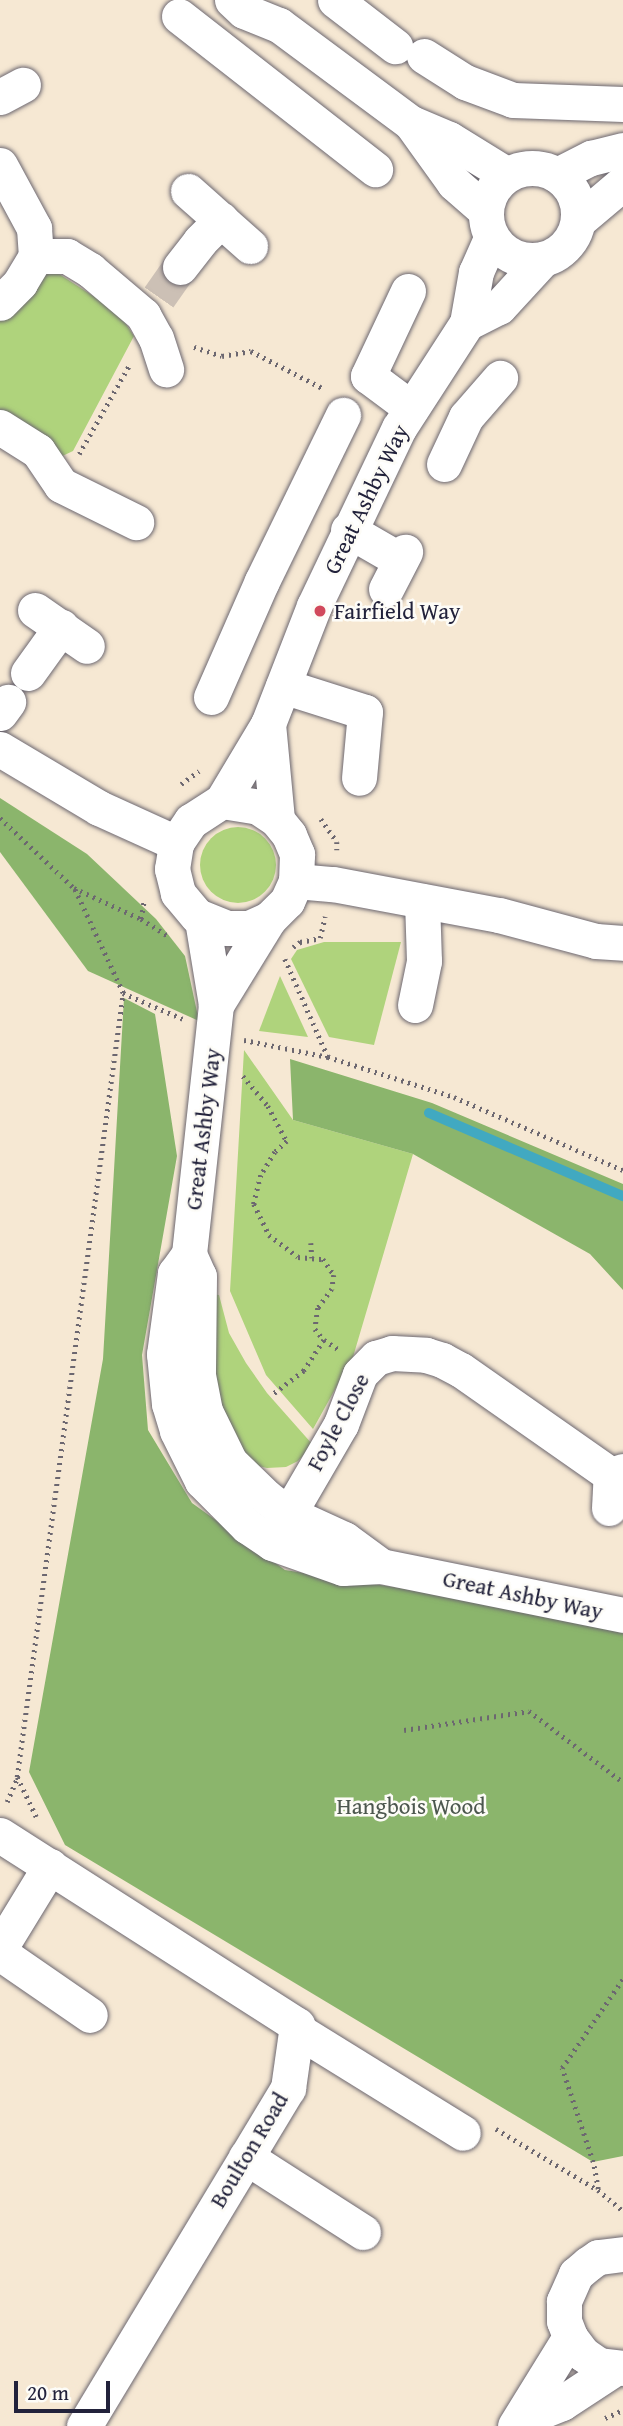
<!DOCTYPE html>
<style>
body{margin:0}
#map{position:relative;width:623px;height:2426px;overflow:hidden;background:#f6e8d3;font-family:"Gentium Book Plus",serif}
div>[style]{position:absolute}
.green>*{inset:0;background:#afd37c}
.round{border-radius:50%}
.forest>*{inset:0;background:#8bb56c}
.stream>*{height:10px;margin:-5px;padding:0 5px;transform-origin:5px;border-radius:5px;background:#41a9c1}
.minor-tunnel>*{height:35px;margin-top:-17.5px;transform-origin:0;background:repeating-linear-gradient(90deg,#ccc0b5 0 35px,transparent 0 53px)}
.path>*{height:4.5px;margin-top:-2.25px;transform-origin:0;background:repeating-linear-gradient(90deg,#6c6770 0 2px,transparent 0 7px)}
.roads{filter:drop-shadow(0 0 2px #6c6770) drop-shadow(0 0 2px #6c6770)}
.minor>*{height:35px;margin:-17.5px;padding:0 17.5px;transform-origin:17.5px;border-radius:17.5px;background:#fff}
.minor>.ring{margin:-17.5px;padding:0;box-sizing:content-box;background:none;border:35px solid #fff;border-radius:50%}
.dots>*{width:19px;height:19px;translate:-50% -50%;box-sizing:border-box;border:4px solid #fdfcf7;border-radius:50%}
span{translate:-50% -50%;white-space:nowrap;text-align:center;line-height:1.15;-webkit-text-stroke:5px #fdfcf7;paint-order:stroke}
.street-label{font-size:23px;color:#22223b}
.poi-label{font-size:23px;color:#22223b}
.left{translate:0 -50%;text-align:left}
.park-label{font-size:23px;color:#4c574e}
.scale{position:absolute;left:14px;top:2381px;width:96px;height:32px;box-sizing:border-box;border:4px solid #22223b;border-top:0;padding-left:9px;font-size:21px;line-height:24px;white-space:nowrap;color:#22223b;-webkit-text-stroke:5px #fdfcf7;paint-order:stroke}
</style>
<div id="map">
<div class="green">
<div style="clip-path:polygon(56px 272px,118px 312px,134px 336px,73px 451px,56px 459px,0 416px,0 319px,35px 293px,46px 274px)"></div>
<div class="round" style="left:200px;top:827px;width:76px;height:76px"></div>
<div style="clip-path:polygon(401px 942px,374px 1045px,329px 1037px,291px 959px,297px 950px,324px 942px)"></div>
<div style="clip-path:polygon(280px 976px,308px 1037px,259px 1031px)"></div>
<div style="clip-path:polygon(244px 1050px,293px 1120px,413px 1154px,353px 1357px,313px 1429px,266px 1375px,230px 1291px)"></div>
<div style="clip-path:polygon(203px 1293px,219px 1295px,229px 1333px,246px 1363px,267px 1393px,313px 1445px,298px 1461px,286px 1467px,267px 1468px,250px 1464px,226px 1444px)"></div>
</div>
<div class="forest">
<div style="clip-path:polygon(0 798px,87px 854px,156px 919px,185px 956px,199px 1021px,88px 971px,0 852px)"></div>
<div style="clip-path:polygon(124px 998px,155px 1014px,177px 1156px,142px 1355px,148px 1430px,192px 1503px,285px 1570px,623px 1623px,623px 2156px,593px 2162px,65px 1845px,29px 1772px,103px 1359px)"></div>
<div style="clip-path:polygon(290px 1059px,432px 1103px,623px 1184px,623px 1290px,590px 1254px,413px 1154px,293px 1120px)"></div>
</div>
<div class="stream">
<div style="left:429px;top:1113px;width:211px;rotate:23.2deg"></div>
</div>
<div class="minor-tunnel">
<div style="left:159px;top:297px;width:37px;rotate:-55deg"></div>
</div>
<div class="path">
<div style="left:194px;top:347px;width:29px;rotate:18deg"></div>
<div style="left:222px;top:356px;width:29px;rotate:-10deg"></div>
<div style="left:251px;top:351px;width:82px;rotate:27.5deg"></div>
<div style="left:79px;top:454px;width:103px;rotate:-60.5deg"></div>
<div style="left:181px;top:784px;width:22px;rotate:-36deg"></div>
<div style="left:0;top:818px;width:102px;rotate:43.4deg"></div>
<div style="left:74px;top:888px;width:74px;rotate:24.8deg"></div>
<div style="left:141px;top:919px;width:18px;rotate:-81deg"></div>
<div style="left:321px;top:819px;width:28px;rotate:55deg"></div>
<div style="left:337px;top:842px;width:8px;rotate:90deg"></div>
<div style="left:141px;top:919px;width:31px;rotate:32deg"></div>
<div style="left:293px;top:947px;width:9px;rotate:-36deg"></div>
<div style="left:300px;top:942px;width:20px;rotate:-11deg"></div>
<div style="left:320px;top:938px;width:22px;rotate:-77deg"></div>
<div style="left:285px;top:959px;width:107px;rotate:66.3deg"></div>
<div style="left:123px;top:993px;width:65px;rotate:23.4deg"></div>
<div style="left:244px;top:1040px;width:86px;rotate:11.4deg"></div>
<div style="left:328px;top:1057px;width:132px;rotate:17.6deg"></div>
<div style="left:454px;top:1097px;width:184px;rotate:23.4deg"></div>
<div style="left:243px;top:1076px;width:39px;rotate:50deg"></div>
<div style="left:268px;top:1106px;width:40px;rotate:62deg"></div>
<div style="left:287px;top:1141px;width:16px;rotate:137deg"></div>
<div style="left:275px;top:1152px;width:27px;rotate:121deg"></div>
<div style="left:261px;top:1175px;width:30px;rotate:104deg"></div>
<div style="left:254px;top:1204px;width:34px;rotate:64deg"></div>
<div style="left:269px;top:1235px;width:36px;rotate:37deg"></div>
<div style="left:298px;top:1257px;width:25px;rotate:5deg"></div>
<div style="left:323px;top:1259px;width:19px;rotate:55deg"></div>
<div style="left:334px;top:1275px;width:14px;rotate:98deg"></div>
<div style="left:332px;top:1289px;width:24px;rotate:126deg"></div>
<div style="left:318px;top:1308px;width:21px;rotate:98deg"></div>
<div style="left:315px;top:1329px;width:14px;rotate:51deg"></div>
<div style="left:324px;top:1340px;width:37px;rotate:123deg"></div>
<div style="left:304px;top:1371px;width:38px;rotate:143deg"></div>
<div style="left:311px;top:1243px;width:15px;rotate:86deg"></div>
<div style="left:324px;top:1340px;width:17px;rotate:33deg"></div>
<div style="left:404px;top:1730px;width:126px;rotate:-8.6deg"></div>
<div style="left:529px;top:1711px;width:118px;rotate:37.1deg"></div>
<div style="left:7px;top:1802px;width:26px;rotate:-67deg"></div>
<div style="left:36px;top:1817px;width:44px;rotate:-115.4deg"></div>
<div style="left:17px;top:1777px;width:791px;rotate:-82.3deg"></div>
<div style="left:123px;top:993px;width:116px;rotate:-115deg"></div>
<div style="left:496px;top:2129px;width:119px;rotate:30.9deg"></div>
<div style="left:598px;top:2190px;width:33px;rotate:40deg"></div>
<div style="left:598px;top:2189px;width:27px;rotate:-100deg"></div>
<div style="left:593px;top:2162px;width:99px;rotate:-108.3deg"></div>
<div style="left:562px;top:2068px;width:108px;rotate:-55.6deg"></div>
<div style="left:605px;top:2418px;width:20px;rotate:-24deg"></div>
</div>
<div class="roads">
<div class="minor">
<div style="left:232px;top:0;width:16px;rotate:43deg"></div>
<div style="left:244px;top:11px;width:38px;rotate:22deg"></div>
<div style="left:279px;top:25px;width:164px;rotate:36.6deg"></div>
<div style="left:411px;top:123px;width:41px;rotate:22.8deg"></div>
<div style="left:449px;top:139px;width:67px;rotate:31.6deg"></div>
<div style="left:335px;top:0;width:76px;rotate:37.5deg"></div>
<div style="left:179px;top:16px;width:249px;rotate:38deg"></div>
<div style="left:424px;top:56px;width:49px;rotate:32.4deg"></div>
<div style="left:465px;top:82px;width:51px;rotate:20.6deg"></div>
<div style="left:513px;top:100px;width:110px;rotate:2.1deg"></div>
<div style="left:0;top:97px;width:26px;rotate:-28deg"></div>
<div style="left:411px;top:123px;width:74px;rotate:54.4deg"></div>
<div style="left:454px;top:183px;width:41px;rotate:41.1deg"></div>
<div style="left:0;top:165px;width:72px;rotate:61.6deg"></div>
<div style="left:34px;top:228px;width:28px;rotate:86deg"></div>
<div style="left:36px;top:256px;width:31px;rotate:121deg"></div>
<div style="left:20px;top:283px;width:28px;rotate:135deg"></div>
<div class="ring" style="left:486px;top:168px;width:57px;height:57px"></div>
<div style="left:557px;top:175px;width:38px;rotate:-27deg"></div>
<div style="left:591px;top:158px;width:33px;rotate:-14deg"></div>
<div style="left:188px;top:191px;width:83px;rotate:41.6deg"></div>
<div style="left:578px;top:221px;width:59px;rotate:-40.2deg"></div>
<div style="left:36px;top:256px;width:31px"></div>
<div style="left:67px;top:256px;width:27px;rotate:31deg"></div>
<div style="left:90px;top:270px;width:70px;rotate:40.3deg"></div>
<div style="left:143px;top:315px;width:26px;rotate:61deg"></div>
<div style="left:156px;top:338px;width:33px;rotate:72deg"></div>
<div style="left:180px;top:267px;width:33px;rotate:-52deg"></div>
<div style="left:200px;top:241px;width:30px;rotate:-45deg"></div>
<div style="left:408px;top:291px;width:94px;rotate:115.2deg"></div>
<div style="left:368px;top:376px;width:54px;rotate:36.7deg"></div>
<div style="left:467px;top:323px;width:36px;rotate:-27deg"></div>
<div style="left:499px;top:307px;width:65px;rotate:-47.5deg"></div>
<div style="left:0;top:427px;width:45px;rotate:32.3deg"></div>
<div style="left:38px;top:451px;width:41px;rotate:55.9deg"></div>
<div style="left:61px;top:485px;width:84px;rotate:26.3deg"></div>
<div style="left:444px;top:464px;width:52px;rotate:-64.9deg"></div>
<div style="left:466px;top:417px;width:52px;rotate:-48.9deg"></div>
<div style="left:348px;top:530px;width:60px;rotate:30deg"></div>
<div style="left:386px;top:589px;width:42px;rotate:-62.8deg"></div>
<div style="left:35px;top:610px;width:63px;rotate:34.7deg"></div>
<div style="left:28px;top:673px;width:57px;rotate:-54.3deg"></div>
<div style="left:283px;top:686px;width:86px;rotate:17.6deg"></div>
<div style="left:365px;top:712px;width:66px;rotate:95.2deg"></div>
<div style="left:211px;top:697px;width:127px;rotate:-66.3deg"></div>
<div style="left:262px;top:581px;width:185px;rotate:-64deg"></div>
<div style="left:0;top:713px;width:14px;rotate:-54deg"></div>
<div style="left:268px;top:724px;width:96px;rotate:84.6deg"></div>
<div style="left:0;top:749px;width:115px;rotate:30.8deg"></div>
<div style="left:99px;top:808px;width:85px;rotate:24.4deg"></div>
<div style="left:222px;top:801px;width:90px;rotate:-59.1deg"></div>
<div style="left:268px;top:724px;width:127px;rotate:-68.7deg"></div>
<div style="left:314px;top:606px;width:197px;rotate:-64.5deg"></div>
<div style="left:399px;top:428px;width:125px;rotate:-57.1deg"></div>
<div style="left:467px;top:323px;width:52px;rotate:-80deg"></div>
<div style="left:476px;top:272px;width:37px;rotate:-66deg"></div>
<div style="left:222px;top:801px;width:36px;rotate:9deg"></div>
<div style="left:258px;top:807px;width:23px;rotate:34deg"></div>
<div style="left:277px;top:820px;width:19px;rotate:51deg"></div>
<div style="left:289px;top:835px;width:21px;rotate:67deg"></div>
<div style="left:297px;top:854px;width:27px;rotate:92deg"></div>
<div style="left:296px;top:881px;width:22px;rotate:114deg"></div>
<div style="left:287px;top:901px;width:25px;rotate:135deg"></div>
<div style="left:269px;top:919px;width:22px;rotate:156deg"></div>
<div style="left:249px;top:928px;width:22px;rotate:180deg"></div>
<div style="left:227px;top:928px;width:32px;rotate:-158deg"></div>
<div style="left:197px;top:916px;width:30px;rotate:-130deg"></div>
<div style="left:178px;top:893px;width:25px;rotate:-104deg"></div>
<div style="left:172px;top:869px;width:26px;rotate:-81deg"></div>
<div style="left:176px;top:843px;width:27px;rotate:-56deg"></div>
<div style="left:191px;top:821px;width:37px;rotate:-33deg"></div>
<div style="left:296px;top:881px;width:37px;rotate:5deg"></div>
<div style="left:333px;top:884px;width:169px;rotate:10.6deg"></div>
<div style="left:499px;top:915px;width:100px;rotate:15deg"></div>
<div style="left:596px;top:941px;width:27px;rotate:4deg"></div>
<div style="left:202px;top:920px;width:86px;rotate:80.6deg"></div>
<div style="left:216px;top:1005px;width:250px;rotate:96.2deg"></div>
<div style="left:189px;top:1254px;width:24px;rotate:66deg"></div>
<div style="left:199px;top:1276px;width:99px;rotate:90.6deg"></div>
<div style="left:198px;top:1375px;width:37px;rotate:79deg"></div>
<div style="left:205px;top:1411px;width:57px;rotate:63.9deg"></div>
<div style="left:230px;top:1462px;width:50px;rotate:44.2deg"></div>
<div style="left:266px;top:1497px;width:26px;rotate:37deg"></div>
<div style="left:287px;top:1513px;width:63px;rotate:24.5deg"></div>
<div style="left:344px;top:1539px;width:46px;rotate:36.1deg"></div>
<div style="left:216px;top:1005px;width:101px;rotate:-58.4deg"></div>
<div style="left:415px;top:1005px;width:45px;rotate:-78.4deg"></div>
<div style="left:424px;top:961px;width:60px;rotate:-91.9deg"></div>
<div style="left:189px;top:1254px;width:24px;rotate:126deg"></div>
<div style="left:175px;top:1273px;width:82px;rotate:97.7deg"></div>
<div style="left:164px;top:1354px;width:50px;rotate:84.3deg"></div>
<div style="left:169px;top:1404px;width:28px;rotate:73deg"></div>
<div style="left:177px;top:1431px;width:56px;rotate:63.4deg"></div>
<div style="left:202px;top:1481px;width:64px;rotate:45deg"></div>
<div style="left:247px;top:1526px;width:30px;rotate:34deg"></div>
<div style="left:272px;top:1543px;width:75px;rotate:19.4deg"></div>
<div style="left:343px;top:1568px;width:38px;rotate:-3deg"></div>
<div style="left:381px;top:1566px;width:247px;rotate:11.4deg"></div>
<div style="left:609px;top:1508px;width:33px;rotate:-87deg"></div>
<div style="left:277px;top:1534px;width:127px;rotate:-59.8deg"></div>
<div style="left:341px;top:1424px;width:53px;rotate:-69.2deg"></div>
<div style="left:360px;top:1374px;width:23px;rotate:-45deg"></div>
<div style="left:376px;top:1358px;width:17px;rotate:-17deg"></div>
<div style="left:392px;top:1353px;width:34px;rotate:3deg"></div>
<div style="left:426px;top:1355px;width:17px;rotate:17deg"></div>
<div style="left:442px;top:1360px;width:21px;rotate:28deg"></div>
<div style="left:461px;top:1370px;width:183px;rotate:35deg"></div>
<div style="left:611px;top:1475px;width:13px;rotate:-18deg"></div>
<div style="left:0;top:1835px;width:353px;rotate:32.6deg"></div>
<div style="left:297px;top:2025px;width:64px;rotate:98.1deg"></div>
<div style="left:288px;top:2088px;width:395px;rotate:121.1deg"></div>
<div style="left:0;top:1948px;width:96px;rotate:-58.6deg"></div>
<div style="left:0;top:1953px;width:109px;rotate:34.6deg"></div>
<div style="left:297px;top:2030px;width:195px;rotate:31.8deg"></div>
<div style="left:246px;top:2157px;width:139px;rotate:32.7deg"></div>
<div style="left:623px;top:2254px;width:25px;rotate:173deg"></div>
<div style="left:598px;top:2257px;width:12px;rotate:145deg"></div>
<div style="left:588px;top:2264px;width:16px;rotate:140deg"></div>
<div style="left:576px;top:2274px;width:30px;rotate:114deg"></div>
<div style="left:564px;top:2301px;width:20px;rotate:90deg"></div>
<div style="left:564px;top:2321px;width:17px;rotate:69deg"></div>
<div style="left:570px;top:2337px;width:21px;rotate:53deg"></div>
<div style="left:583px;top:2354px;width:19px;rotate:35deg"></div>
<div style="left:599px;top:2365px;width:24px;rotate:7deg"></div>
<div style="left:522px;top:2419px;width:43px;rotate:-21.8deg"></div>
<div style="left:562px;top:2403px;width:64px;rotate:-33.4deg"></div>
<div style="left:515px;top:2426px;width:105px;rotate:-58.3deg"></div>
</div>
</div>
<div class="dots">
<div style="left:320px;top:611px;background:#d1495b"></div>
</div>
<div class="street-label">
<span style="left:366px;top:499px;rotate:-64deg">Great Ashby Way</span>
<span style="left:203px;top:1129px;rotate:-83deg">Great Ashby Way</span>
<span style="left:338px;top:1422px;rotate:-62deg">Foyle Close</span>
<span style="left:523px;top:1595px;rotate:12deg">Great Ashby Way</span>
<span style="left:249px;top:2150px;rotate:-59deg">Boulton Road</span>
</div>
<div class="poi-label">
<span class="left" style="left:334px;top:611px">Fairfield Way</span>
</div>
<div class="park-label">
<span style="left:411px;top:1806px">Hangbois Wood</span>
</div>
<div class="scale">20 m</div>
</div>
